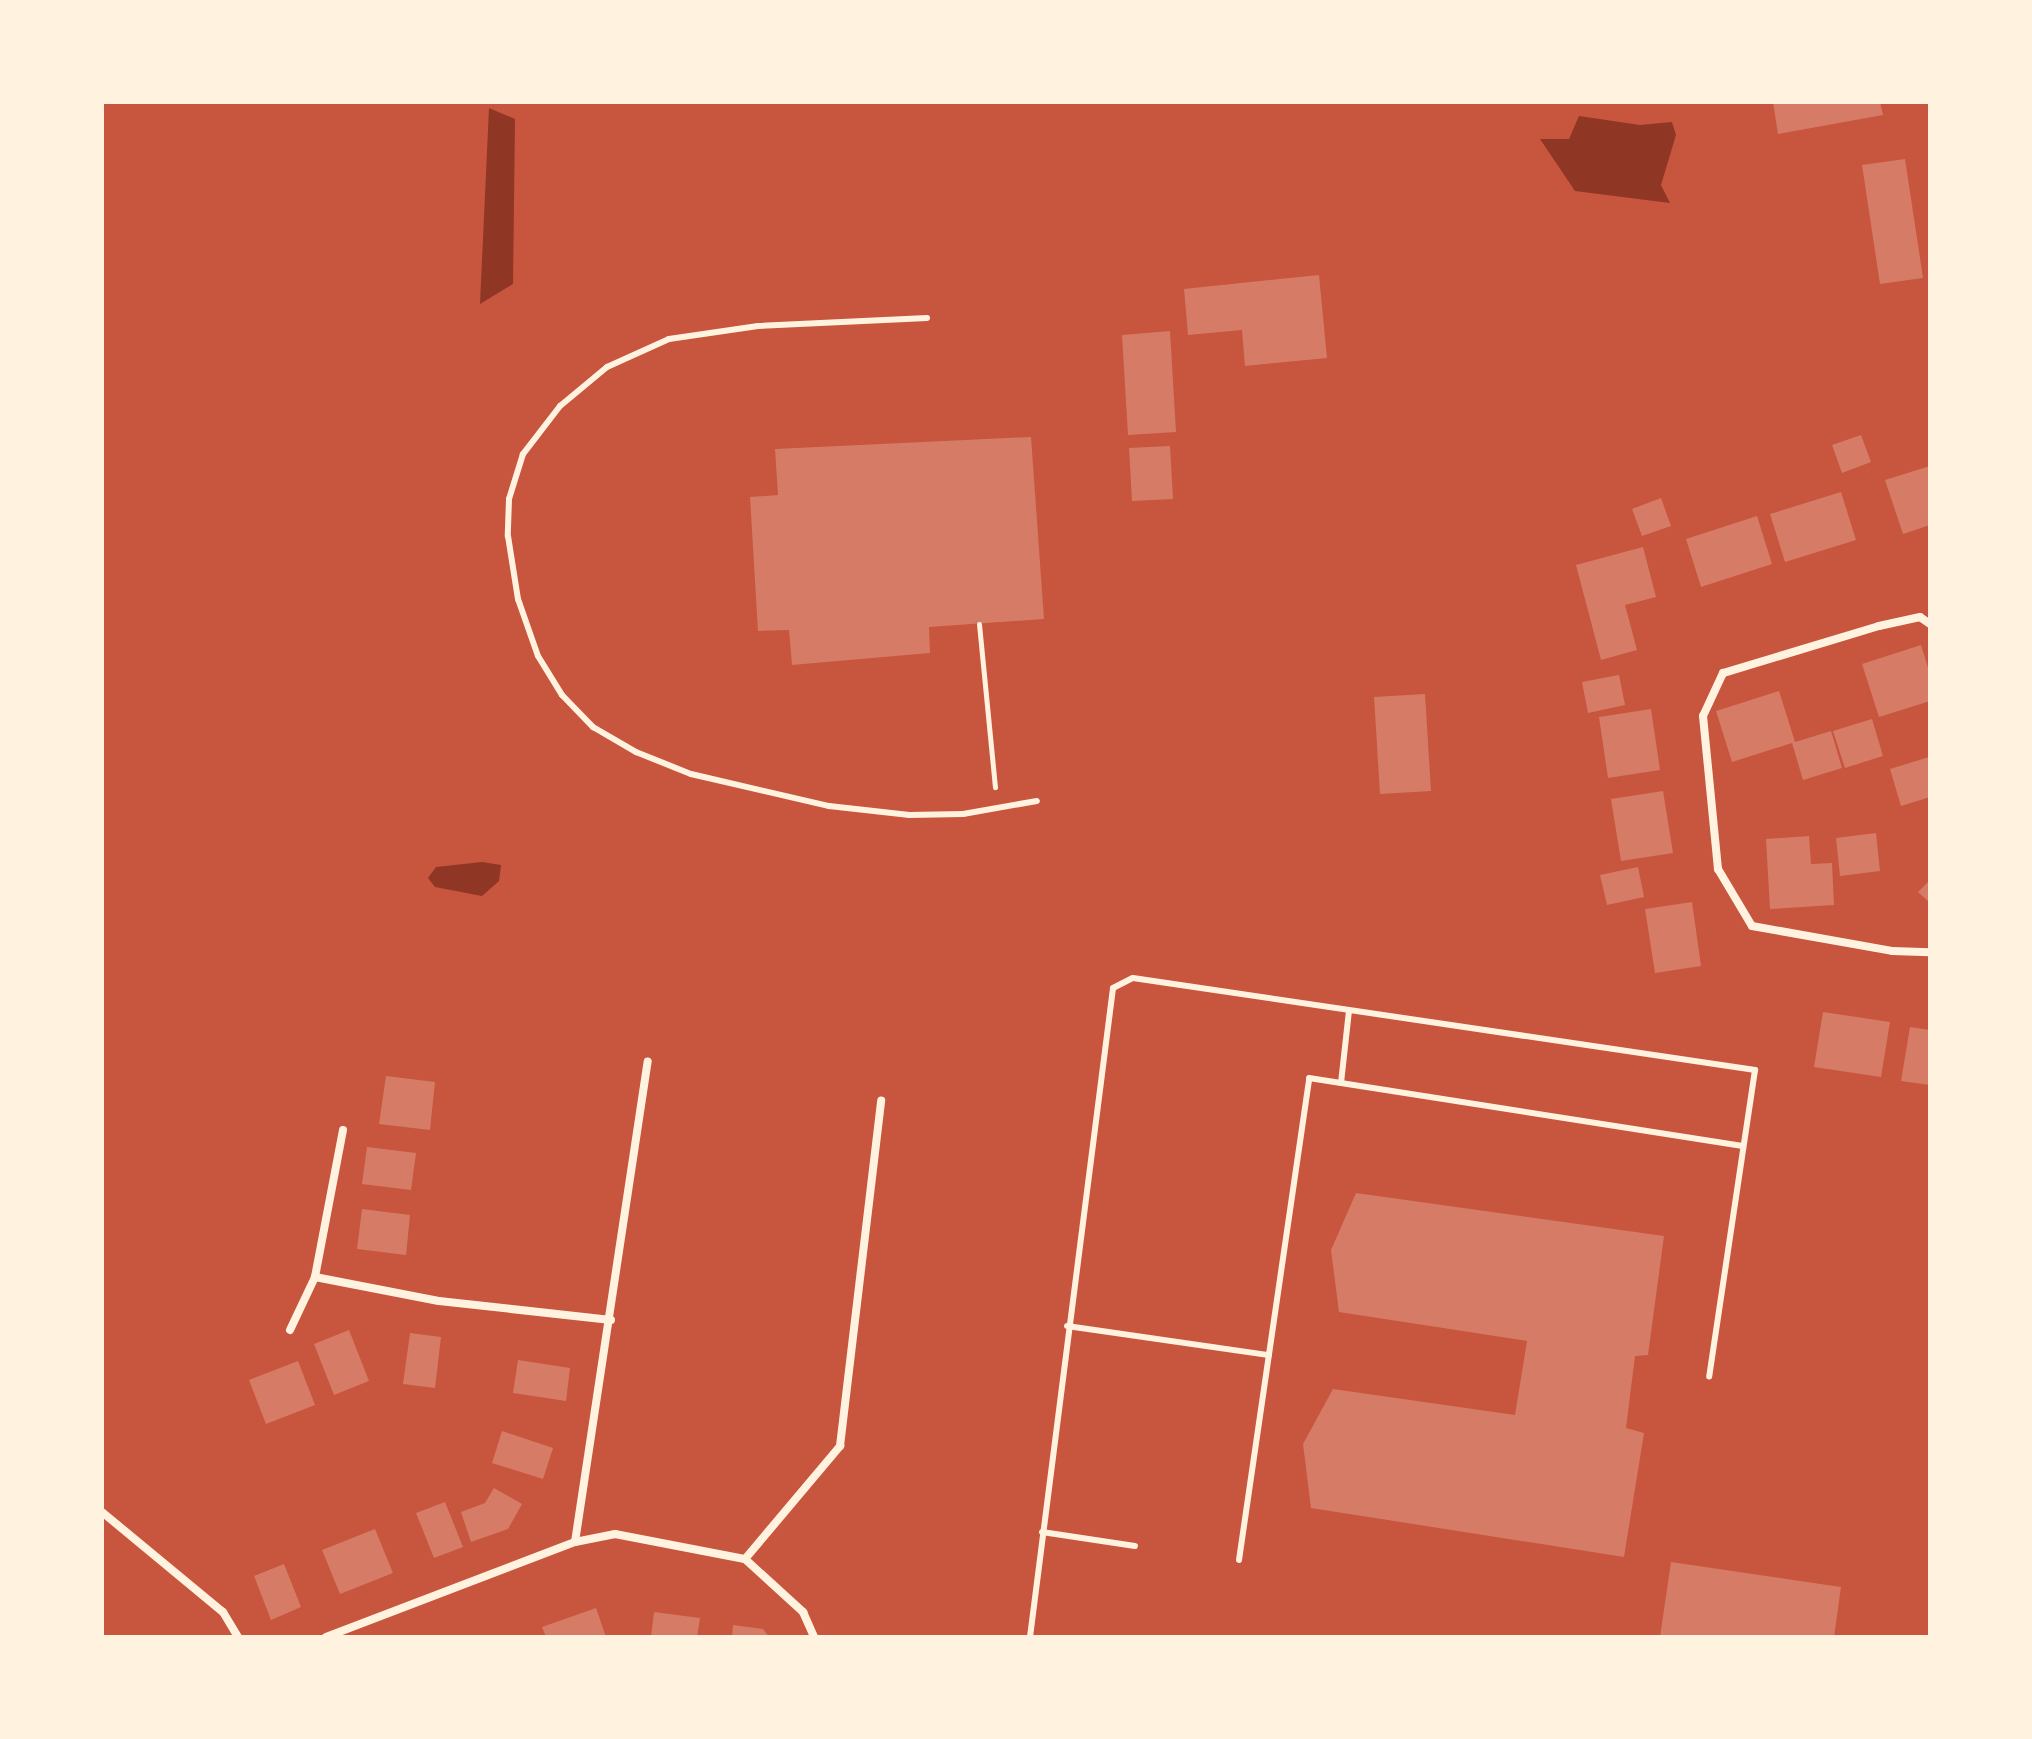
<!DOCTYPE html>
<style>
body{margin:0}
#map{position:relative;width:2032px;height:1739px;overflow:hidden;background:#c8553d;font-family:Raleway,sans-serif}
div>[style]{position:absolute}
.water>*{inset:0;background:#8f3625}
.building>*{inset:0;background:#d67c66}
.path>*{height:5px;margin:-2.5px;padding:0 2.5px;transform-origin:2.5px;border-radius:2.5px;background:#fff3e0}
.service>*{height:6px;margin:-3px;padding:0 3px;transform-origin:3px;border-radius:3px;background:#fff3e0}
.minor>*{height:8px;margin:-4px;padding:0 4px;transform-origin:4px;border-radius:4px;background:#fff3e0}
span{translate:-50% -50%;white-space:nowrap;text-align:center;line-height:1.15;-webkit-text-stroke:8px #fff3e0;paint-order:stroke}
.frame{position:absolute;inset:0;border:104px solid #fff3e0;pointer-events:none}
</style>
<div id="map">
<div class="water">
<div style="clip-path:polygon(489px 108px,515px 119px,513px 284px,480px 304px)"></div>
<div style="clip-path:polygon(1579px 116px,1640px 125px,1672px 122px,1676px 135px,1661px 185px,1670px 203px,1575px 191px,1540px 139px,1569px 139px)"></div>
<div style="clip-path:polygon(482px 862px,501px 865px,499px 881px,482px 896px,435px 887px,428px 878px,436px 867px)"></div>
</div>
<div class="building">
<div style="clip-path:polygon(1773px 102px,1880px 102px,1883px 115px,1778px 134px)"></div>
<div style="clip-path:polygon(1905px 159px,1923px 278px,1880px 284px,1862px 165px)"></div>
<div style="clip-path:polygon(1319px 275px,1327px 358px,1245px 366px,1242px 330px,1188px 335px,1184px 289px)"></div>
<div style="clip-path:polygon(1170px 331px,1176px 432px,1128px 435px,1122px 335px)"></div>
<div style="clip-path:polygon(1861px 435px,1871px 462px,1842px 473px,1832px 445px)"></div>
<div style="clip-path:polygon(1031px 437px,1044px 619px,929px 627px,930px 653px,792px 665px,789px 630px,758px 631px,750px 497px,778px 495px,775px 449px)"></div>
<div style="clip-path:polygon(1170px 446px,1173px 499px,1132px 501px,1129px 448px)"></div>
<div style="clip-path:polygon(1930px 466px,1930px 525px,1903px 534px,1885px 480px)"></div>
<div style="clip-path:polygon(1841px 492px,1856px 540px,1785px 562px,1770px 514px)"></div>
<div style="clip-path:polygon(1661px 498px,1671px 526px,1642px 536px,1632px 509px)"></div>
<div style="clip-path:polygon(1757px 516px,1772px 564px,1701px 587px,1686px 539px)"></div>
<div style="clip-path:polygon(1643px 547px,1656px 597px,1625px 605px,1637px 650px,1601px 660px,1576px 565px)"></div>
<div style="clip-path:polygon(1921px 645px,1930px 674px,1930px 701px,1879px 717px,1862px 664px)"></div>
<div style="clip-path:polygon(1619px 675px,1625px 705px,1588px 713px,1582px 682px)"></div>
<div style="clip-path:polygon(1779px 691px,1795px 742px,1831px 731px,1842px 768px,1803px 780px,1792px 743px,1732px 762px,1716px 711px)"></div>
<div style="clip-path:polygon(1425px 694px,1431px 791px,1380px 794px,1374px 697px)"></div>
<div style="clip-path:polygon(1651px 709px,1660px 770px,1608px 778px,1599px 717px)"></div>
<div style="clip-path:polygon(1872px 719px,1883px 756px,1845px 768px,1833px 731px)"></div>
<div style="clip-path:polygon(1929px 757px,1930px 797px,1901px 806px,1890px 769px)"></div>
<div style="clip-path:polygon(1663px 791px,1673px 853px,1621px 861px,1611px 799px)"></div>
<div style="clip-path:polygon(1876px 833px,1880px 871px,1840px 876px,1836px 838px)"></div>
<div style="clip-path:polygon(1809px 836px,1811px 864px,1832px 863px,1834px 905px,1770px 909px,1766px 839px)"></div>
<div style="clip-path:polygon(1638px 867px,1644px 897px,1607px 905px,1600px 875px)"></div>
<div style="clip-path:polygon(1930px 880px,1930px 903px,1918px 892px)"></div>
<div style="clip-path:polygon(1692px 902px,1701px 966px,1655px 973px,1645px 909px)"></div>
<div style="clip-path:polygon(1823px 1012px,1890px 1022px,1881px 1077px,1814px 1067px)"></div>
<div style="clip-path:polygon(1910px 1027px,1930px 1030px,1930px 1085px,1901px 1081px)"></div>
<div style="clip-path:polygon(386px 1076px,435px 1082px,430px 1130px,379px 1124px)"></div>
<div style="clip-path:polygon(367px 1147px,416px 1153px,411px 1190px,362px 1184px)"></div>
<div style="clip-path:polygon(1356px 1193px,1664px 1236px,1648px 1355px,1635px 1356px,1626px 1428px,1644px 1433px,1624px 1557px,1311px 1508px,1303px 1444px,1333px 1389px,1515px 1415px,1527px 1341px,1339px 1312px,1331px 1250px)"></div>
<div style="clip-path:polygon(362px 1209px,410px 1215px,406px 1255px,357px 1249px)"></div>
<div style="clip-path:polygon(349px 1330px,369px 1381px,334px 1395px,314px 1344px)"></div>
<div style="clip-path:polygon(410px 1333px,441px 1337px,435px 1388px,403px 1384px)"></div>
<div style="clip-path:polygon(518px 1360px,570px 1368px,566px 1401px,513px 1393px)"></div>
<div style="clip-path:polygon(298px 1361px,315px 1405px,266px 1424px,249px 1380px)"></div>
<div style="clip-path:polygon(502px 1431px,553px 1448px,543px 1479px,492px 1463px)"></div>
<div style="clip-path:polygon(494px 1488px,522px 1504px,508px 1529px,471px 1542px,461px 1512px,485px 1503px)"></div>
<div style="clip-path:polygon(445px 1502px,463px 1547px,434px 1558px,416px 1513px)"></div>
<div style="clip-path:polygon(375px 1529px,393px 1573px,340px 1594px,322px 1550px)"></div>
<div style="clip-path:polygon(1671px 1562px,1841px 1587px,1834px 1637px,1660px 1637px)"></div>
<div style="clip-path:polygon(284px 1564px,301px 1607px,271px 1620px,254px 1576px)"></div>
<div style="clip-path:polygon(596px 1608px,606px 1637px,546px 1637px,542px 1627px)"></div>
<div style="clip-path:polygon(654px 1612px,700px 1618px,697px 1637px,651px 1637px)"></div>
<div style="clip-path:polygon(733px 1625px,763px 1629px,769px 1637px,732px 1637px)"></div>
</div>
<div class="path">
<div style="left:979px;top:624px;width:164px;rotate:84.4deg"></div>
</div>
<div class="service">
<div style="left:927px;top:318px;width:169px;rotate:177.3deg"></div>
<div style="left:758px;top:326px;width:90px;rotate:171.7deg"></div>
<div style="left:669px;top:339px;width:68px;rotate:155.7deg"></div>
<div style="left:607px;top:367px;width:61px;rotate:140.3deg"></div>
<div style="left:560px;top:406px;width:61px;rotate:127.6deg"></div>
<div style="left:523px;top:454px;width:47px;rotate:107.3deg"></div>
<div style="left:509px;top:499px;width:37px;rotate:92deg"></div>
<div style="left:508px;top:536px;width:64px;rotate:81deg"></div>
<div style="left:518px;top:599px;width:60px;rotate:70.7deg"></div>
<div style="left:538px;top:656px;width:46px;rotate:58.4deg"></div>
<div style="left:562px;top:695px;width:45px;rotate:45.9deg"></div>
<div style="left:593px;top:727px;width:50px;rotate:30.2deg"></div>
<div style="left:636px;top:752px;width:59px;rotate:21.8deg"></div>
<div style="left:691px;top:774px;width:142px;rotate:13.1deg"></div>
<div style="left:829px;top:806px;width:81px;rotate:6.4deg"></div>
<div style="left:909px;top:815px;width:54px;rotate:-1.1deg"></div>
<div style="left:963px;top:814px;width:75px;rotate:-10deg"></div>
<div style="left:1341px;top:1083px;width:73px;rotate:-83.7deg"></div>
<div style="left:1067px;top:1326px;width:204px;rotate:8.2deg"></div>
<div style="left:1042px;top:1532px;width:94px;rotate:8.6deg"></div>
<div style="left:1239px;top:1560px;width:487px;rotate:-81.7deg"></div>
<div style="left:1309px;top:1078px;width:439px;rotate:8.9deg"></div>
<div style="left:1030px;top:1637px;width:654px;rotate:-82.71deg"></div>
<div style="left:1113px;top:988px;width:22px;rotate:-27deg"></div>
<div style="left:1133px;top:978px;width:629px;rotate:8.41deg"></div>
<div style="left:1755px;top:1070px;width:310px;rotate:98.5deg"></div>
</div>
<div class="minor">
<div style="left:1930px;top:624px;width:12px;rotate:-145deg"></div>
<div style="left:1920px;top:617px;width:42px;rotate:167.6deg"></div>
<div style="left:1879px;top:626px;width:163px;rotate:163.2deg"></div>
<div style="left:1723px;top:673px;width:47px;rotate:114.9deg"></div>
<div style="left:1703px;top:716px;width:154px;rotate:84.4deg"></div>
<div style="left:1718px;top:869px;width:66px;rotate:59.2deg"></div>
<div style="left:1752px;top:926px;width:142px;rotate:10.1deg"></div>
<div style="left:1892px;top:951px;width:38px;rotate:2deg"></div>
<div style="left:343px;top:1130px;width:150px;rotate:100.8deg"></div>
<div style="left:315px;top:1277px;width:126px;rotate:11deg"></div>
<div style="left:439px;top:1301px;width:173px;rotate:6.3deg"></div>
<div style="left:290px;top:1330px;width:59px;rotate:-64.7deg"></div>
<div style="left:102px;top:1512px;width:157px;rotate:39.6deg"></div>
<div style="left:223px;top:1612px;width:29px;rotate:59deg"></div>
<div style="left:575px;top:1542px;width:41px;rotate:-11.3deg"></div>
<div style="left:615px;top:1534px;width:132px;rotate:10.9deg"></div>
<div style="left:745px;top:1559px;width:79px;rotate:42.4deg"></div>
<div style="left:803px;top:1612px;width:27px;rotate:66deg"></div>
<div style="left:745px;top:1559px;width:148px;rotate:-49.9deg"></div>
<div style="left:840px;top:1446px;width:348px;rotate:-83.2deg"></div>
<div style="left:326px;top:1637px;width:267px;rotate:-20.9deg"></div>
<div style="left:575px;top:1542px;width:486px;rotate:-81.4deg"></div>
</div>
<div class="frame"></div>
</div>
